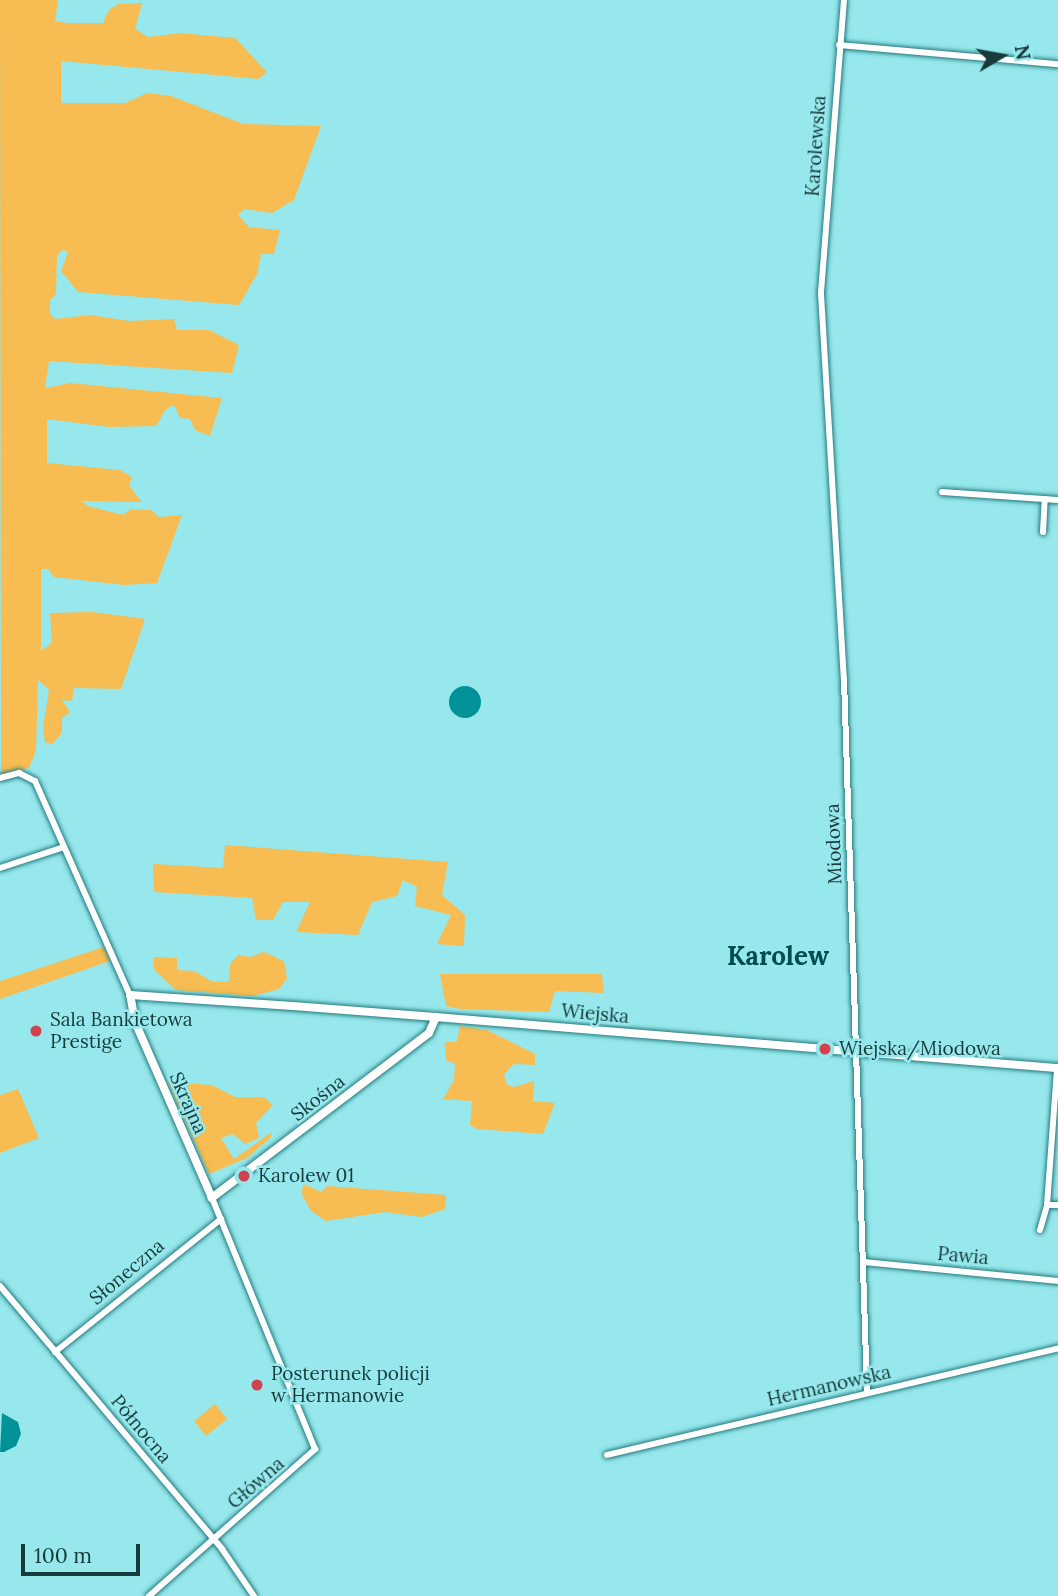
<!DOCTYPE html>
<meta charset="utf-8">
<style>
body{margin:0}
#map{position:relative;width:1058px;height:1596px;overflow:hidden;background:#96e8ec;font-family:Lora,serif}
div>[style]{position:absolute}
.green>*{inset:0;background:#f7bc52}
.water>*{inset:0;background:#009297}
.round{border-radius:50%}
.roads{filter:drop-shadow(0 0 2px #227b7f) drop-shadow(0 0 2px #227b7f)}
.minor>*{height:6px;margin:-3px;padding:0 3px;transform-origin:3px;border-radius:3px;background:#fff}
.tertiary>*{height:8px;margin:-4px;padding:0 4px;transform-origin:4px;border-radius:4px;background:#fff}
.dots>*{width:19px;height:19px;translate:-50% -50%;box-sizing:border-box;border:4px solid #96e8ec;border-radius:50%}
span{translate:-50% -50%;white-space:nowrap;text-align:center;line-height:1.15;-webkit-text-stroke:5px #96e8ec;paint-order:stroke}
.street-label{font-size:19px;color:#173a3b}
.poi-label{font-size:19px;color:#173a3b}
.left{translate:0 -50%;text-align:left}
.district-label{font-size:26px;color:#004c4f;font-weight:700}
.north{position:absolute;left:967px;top:21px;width:70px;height:70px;-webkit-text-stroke:5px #96e8ec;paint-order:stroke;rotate:80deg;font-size:19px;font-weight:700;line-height:28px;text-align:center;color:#173a3b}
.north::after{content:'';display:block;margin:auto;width:24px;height:32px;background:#173a3b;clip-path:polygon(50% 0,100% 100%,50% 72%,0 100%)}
.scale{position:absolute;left:21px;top:1544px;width:119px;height:32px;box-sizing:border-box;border:4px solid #173a3b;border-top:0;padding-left:9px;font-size:21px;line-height:24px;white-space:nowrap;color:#173a3b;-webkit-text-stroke:5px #96e8ec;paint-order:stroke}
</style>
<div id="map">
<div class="green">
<div style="clip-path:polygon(0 0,58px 0,55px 21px,67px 23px,103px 23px,109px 10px,118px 4px,142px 3px,135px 29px,148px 37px,180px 33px,235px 38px,267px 72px,258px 79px,61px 61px,61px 103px,125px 103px,147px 93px,171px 96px,243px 124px,321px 126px,294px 200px,272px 213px,244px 209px,238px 215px,249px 227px,280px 230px,274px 254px,261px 254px,257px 274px,239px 305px,78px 292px,61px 271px,68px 252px,62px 250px,57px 256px,56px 294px,50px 300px,50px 314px,55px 319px,90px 315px,129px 321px,174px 319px,177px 330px,209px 330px,239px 345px,232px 373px,49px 361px,45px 388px,70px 383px,222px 398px,210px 436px,195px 430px,190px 419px,180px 418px,174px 405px,166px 409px,156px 426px,109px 427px,47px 419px,47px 463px,120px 470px,132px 477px,129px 486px,142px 502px,81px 501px,88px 506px,123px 515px,131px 509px,151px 510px,159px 517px,182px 515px,157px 583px,124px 585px,54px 577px,48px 569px,41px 569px,41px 651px,52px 643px,50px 613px,92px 612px,145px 619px,121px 689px,74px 688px,72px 701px,62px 700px,70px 712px,62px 718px,62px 733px,52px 744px,45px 742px,43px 727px,49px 690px,38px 680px,36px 750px,29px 768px,1px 774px)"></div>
<div style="clip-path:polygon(225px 845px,448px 862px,442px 895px,465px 915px,464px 946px,437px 944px,451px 915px,415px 906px,417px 887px,403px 880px,397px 896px,372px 902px,358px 935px,296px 932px,310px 902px,283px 902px,273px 920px,256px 920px,252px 898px,154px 892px,153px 864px,223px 868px)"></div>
<div style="clip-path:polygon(104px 947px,110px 961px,0 999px,0 981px)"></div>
<div style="clip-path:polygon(264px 952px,284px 961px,287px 979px,279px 989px,253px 996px,176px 990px,154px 970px,153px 957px,177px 958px,177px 970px,194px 971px,213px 982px,229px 981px,230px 964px,238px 955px,251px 957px)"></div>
<div style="clip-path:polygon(440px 974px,602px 974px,604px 993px,555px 991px,549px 1012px,460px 1009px,446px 1006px)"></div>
<div style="clip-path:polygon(460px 1026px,487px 1030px,535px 1054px,535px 1065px,514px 1064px,504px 1074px,507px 1085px,514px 1087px,534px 1081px,533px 1101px,555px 1103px,543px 1134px,477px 1129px,470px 1125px,472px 1101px,443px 1099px,454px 1080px,455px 1064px,446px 1060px,445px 1042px,457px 1042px)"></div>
<div style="clip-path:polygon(168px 1082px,212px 1085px,235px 1097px,264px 1097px,273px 1105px,256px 1123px,259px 1138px,245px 1144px,233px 1134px,221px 1138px,234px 1159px,272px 1132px,271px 1137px,247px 1158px,209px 1174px)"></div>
<div style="clip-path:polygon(18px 1089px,39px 1138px,0 1153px,0 1095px)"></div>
<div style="clip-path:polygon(304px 1184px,321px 1192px,327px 1186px,446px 1195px,445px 1209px,422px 1217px,385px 1212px,326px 1221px,311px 1211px,301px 1193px)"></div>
<div style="clip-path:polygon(215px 1404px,227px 1419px,206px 1436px,194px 1421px)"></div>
</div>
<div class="water">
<div class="round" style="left:449px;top:686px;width:32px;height:32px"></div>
<div style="clip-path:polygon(2px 1413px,18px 1422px,21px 1434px,16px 1446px,4px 1452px,0 1452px)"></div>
</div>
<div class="roads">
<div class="minor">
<div style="left:844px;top:0;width:295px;rotate:94.5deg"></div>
<div style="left:821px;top:294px;width:386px;rotate:86.6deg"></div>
<div style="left:844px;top:679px;width:714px;rotate:88.15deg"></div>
<div style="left:839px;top:45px;width:220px;rotate:5deg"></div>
<div style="left:942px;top:492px;width:116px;rotate:3.9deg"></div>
<div style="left:1043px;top:532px;width:33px;rotate:-87deg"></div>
<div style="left:0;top:778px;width:20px;rotate:-15deg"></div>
<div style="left:19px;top:773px;width:18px;rotate:27deg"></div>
<div style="left:35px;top:781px;width:234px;rotate:66.1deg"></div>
<div style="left:0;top:868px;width:67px;rotate:-18.2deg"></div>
<div style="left:1047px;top:1205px;width:11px"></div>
<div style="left:1040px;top:1230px;width:26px;rotate:-74deg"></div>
<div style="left:1047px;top:1205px;width:137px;rotate:-85.8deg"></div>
<div style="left:864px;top:1262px;width:195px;rotate:5.6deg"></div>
<div style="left:0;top:1286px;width:344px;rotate:49.8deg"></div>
<div style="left:222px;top:1549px;width:57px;rotate:55.8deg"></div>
<div style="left:55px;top:1352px;width:213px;rotate:-38.7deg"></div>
<div style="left:607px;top:1455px;width:464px;rotate:-13.3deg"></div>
<div style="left:149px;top:1596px;width:222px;rotate:-41.5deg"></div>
<div style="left:315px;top:1449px;width:271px;rotate:-112.3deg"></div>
</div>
<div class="tertiary">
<div style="left:436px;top:1017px;width:17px;rotate:114deg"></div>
<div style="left:429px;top:1033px;width:273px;rotate:142.8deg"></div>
<div style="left:212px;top:1198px;width:192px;rotate:-113.6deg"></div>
<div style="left:135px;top:1022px;width:27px;rotate:-100deg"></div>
<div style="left:130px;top:995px;width:163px;rotate:3.9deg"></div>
<div style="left:293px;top:1006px;width:143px;rotate:4.4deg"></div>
<div style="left:436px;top:1017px;width:390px;rotate:4.7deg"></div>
<div style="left:825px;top:1049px;width:234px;rotate:4.7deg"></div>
</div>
</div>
<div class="dots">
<div style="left:36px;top:1031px;background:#d1414e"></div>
<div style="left:825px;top:1049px;background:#d1414e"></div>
<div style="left:244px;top:1176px;background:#d1414e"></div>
<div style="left:257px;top:1385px;background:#d1414e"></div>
</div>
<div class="street-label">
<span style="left:816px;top:146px;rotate:-86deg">Karolewska</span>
<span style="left:834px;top:844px;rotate:-92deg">Miodowa</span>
<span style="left:595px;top:1014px;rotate:5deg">Wiejska</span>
<span style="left:318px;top:1098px;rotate:-38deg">Skośna</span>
<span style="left:188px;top:1103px;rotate:66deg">Skrajna</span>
<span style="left:963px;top:1256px;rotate:5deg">Pawia</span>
<span style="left:127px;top:1272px;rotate:-40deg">Słoneczna</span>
<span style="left:829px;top:1386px;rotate:-13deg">Hermanowska</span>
<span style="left:141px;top:1429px;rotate:50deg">Północna</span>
<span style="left:256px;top:1483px;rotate:-41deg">Główna</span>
</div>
<div class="poi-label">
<span class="left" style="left:50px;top:1031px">Sala Bankietowa<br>Prestige</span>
<span class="left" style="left:839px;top:1049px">Wiejska/Miodowa</span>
<span class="left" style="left:258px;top:1176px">Karolew 01</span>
<span class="left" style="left:271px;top:1385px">Posterunek policji<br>w Hermanowie</span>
</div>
<div class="district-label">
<span style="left:778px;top:956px">Karolew</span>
</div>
<div class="north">N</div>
<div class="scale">100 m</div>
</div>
